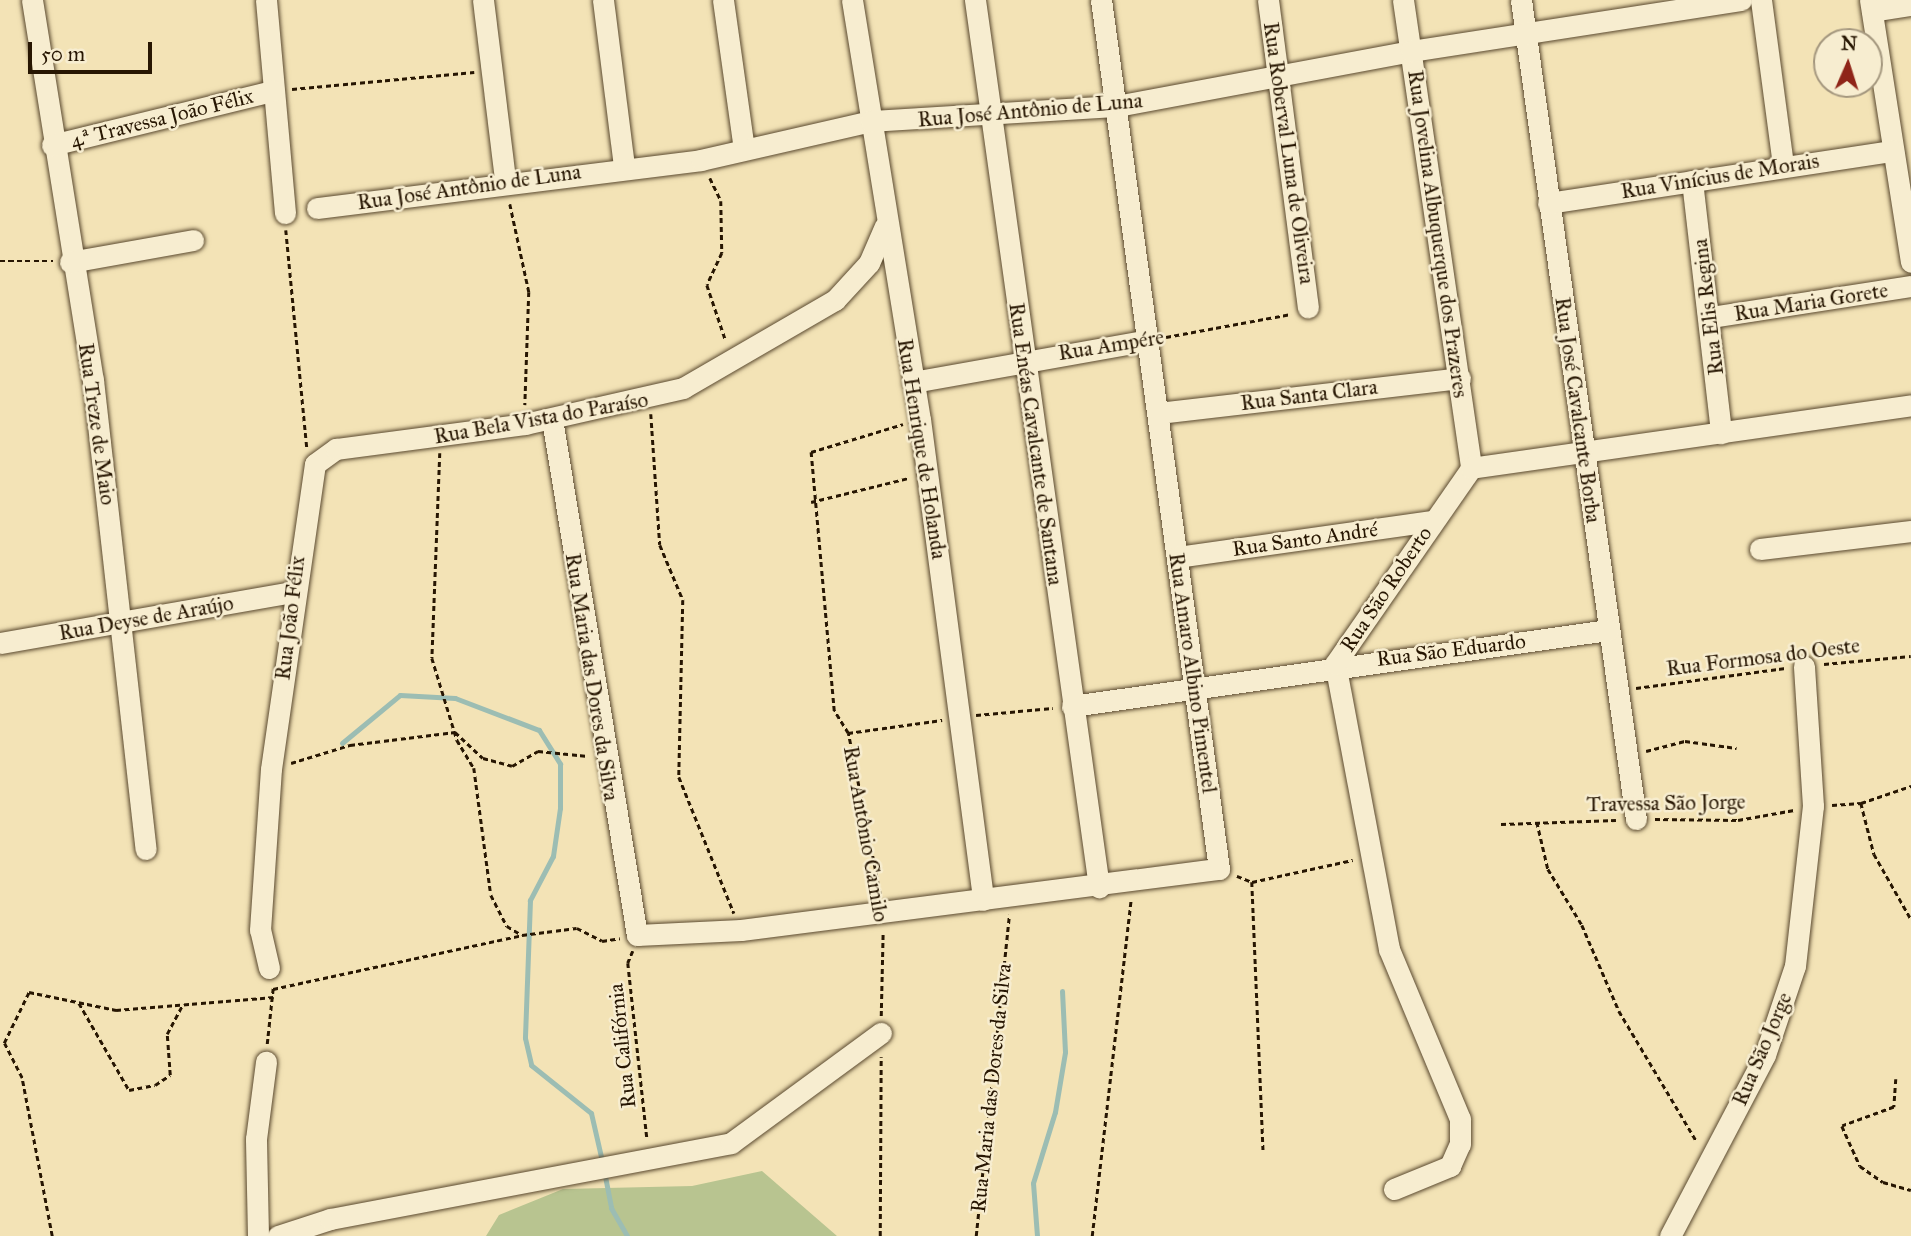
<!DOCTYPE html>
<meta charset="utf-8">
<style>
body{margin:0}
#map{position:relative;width:1911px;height:1236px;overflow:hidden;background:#f3e3b6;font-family:"IM FELL Great Primer",serif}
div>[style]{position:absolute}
.green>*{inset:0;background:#b8c490}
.stream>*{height:5px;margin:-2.5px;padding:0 2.5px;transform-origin:2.5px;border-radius:2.5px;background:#9cbdb3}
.path>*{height:2.5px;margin-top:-1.25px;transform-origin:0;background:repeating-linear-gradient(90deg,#271602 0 5px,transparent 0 8.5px)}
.roads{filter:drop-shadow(0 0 2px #5a492f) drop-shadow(0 0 2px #5a492f)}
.minor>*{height:21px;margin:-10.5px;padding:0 10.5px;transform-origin:10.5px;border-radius:10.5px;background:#f7edd0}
span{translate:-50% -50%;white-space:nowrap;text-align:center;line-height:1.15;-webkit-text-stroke:5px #f7edd0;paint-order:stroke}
.street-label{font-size:21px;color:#271602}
.north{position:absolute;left:1813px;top:28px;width:70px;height:70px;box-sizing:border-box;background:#f7edd0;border:2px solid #a4977e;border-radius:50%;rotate:3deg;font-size:19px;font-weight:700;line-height:28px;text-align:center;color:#271602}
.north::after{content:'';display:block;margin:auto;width:24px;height:32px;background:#8f2418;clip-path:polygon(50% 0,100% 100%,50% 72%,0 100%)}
.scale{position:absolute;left:28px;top:42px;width:124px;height:32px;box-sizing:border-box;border:4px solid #271602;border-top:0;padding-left:9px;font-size:21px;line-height:24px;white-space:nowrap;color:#271602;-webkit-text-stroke:5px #f7edd0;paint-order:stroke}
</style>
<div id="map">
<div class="green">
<div style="clip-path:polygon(762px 1171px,837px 1236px,486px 1236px,499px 1215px,563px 1189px,692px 1186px)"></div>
</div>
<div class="stream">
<div style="left:342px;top:743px;width:75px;rotate:-39.6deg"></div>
<div style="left:400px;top:695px;width:55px;rotate:3.1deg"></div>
<div style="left:455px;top:698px;width:90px;rotate:20.9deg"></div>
<div style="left:539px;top:730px;width:40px;rotate:58deg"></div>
<div style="left:560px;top:764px;width:44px;rotate:90deg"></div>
<div style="left:560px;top:808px;width:49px;rotate:98.3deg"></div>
<div style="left:553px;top:856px;width:50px;rotate:117.6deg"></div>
<div style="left:530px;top:900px;width:138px;rotate:92.1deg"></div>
<div style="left:525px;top:1038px;width:28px;rotate:77deg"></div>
<div style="left:531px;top:1065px;width:77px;rotate:38.7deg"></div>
<div style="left:591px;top:1113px;width:49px;rotate:77.1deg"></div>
<div style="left:604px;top:1171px;width:38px;rotate:79deg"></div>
<div style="left:611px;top:1208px;width:32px;rotate:60deg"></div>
<div style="left:1037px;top:1236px;width:53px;rotate:-94.3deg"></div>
<div style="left:1033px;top:1183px;width:74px;rotate:-72.8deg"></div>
<div style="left:1055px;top:1112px;width:61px;rotate:-80.5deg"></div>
<div style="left:1065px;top:1052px;width:61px;rotate:-92.8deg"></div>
</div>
<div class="path">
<div style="left:292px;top:89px;width:183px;rotate:-5.3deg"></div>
<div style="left:710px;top:178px;width:25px;rotate:64deg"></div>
<div style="left:721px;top:201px;width:52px;rotate:88.9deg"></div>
<div style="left:722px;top:253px;width:35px;rotate:115deg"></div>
<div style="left:707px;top:285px;width:59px;rotate:71.3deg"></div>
<div style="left:510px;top:204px;width:90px;rotate:77.8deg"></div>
<div style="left:529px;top:292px;width:113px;rotate:92deg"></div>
<div style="left:286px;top:230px;width:218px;rotate:84.5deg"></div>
<div style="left:0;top:261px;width:53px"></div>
<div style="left:1166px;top:337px;width:127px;rotate:-10.4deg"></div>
<div style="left:651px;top:414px;width:131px;rotate:86.1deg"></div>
<div style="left:660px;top:545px;width:60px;rotate:67.3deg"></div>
<div style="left:683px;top:600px;width:177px;rotate:91.3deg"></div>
<div style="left:679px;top:777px;width:147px;rotate:68deg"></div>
<div style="left:440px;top:453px;width:205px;rotate:92.2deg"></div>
<div style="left:432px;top:658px;width:86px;rotate:73deg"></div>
<div style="left:457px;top:740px;width:33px;rotate:59deg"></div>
<div style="left:474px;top:768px;width:128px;rotate:82.4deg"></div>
<div style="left:491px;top:895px;width:35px;rotate:63deg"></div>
<div style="left:507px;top:926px;width:17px;rotate:31deg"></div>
<div style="left:811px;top:502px;width:101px;rotate:-13.8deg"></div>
<div style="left:1824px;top:664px;width:87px;rotate:-5.3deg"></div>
<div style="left:1636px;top:688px;width:151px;rotate:-7.6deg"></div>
<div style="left:976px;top:715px;width:77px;rotate:-5.2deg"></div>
<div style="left:848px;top:733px;width:95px;rotate:-7.9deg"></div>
<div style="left:1646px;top:751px;width:40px;rotate:-14.4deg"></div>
<div style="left:1685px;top:741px;width:52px;rotate:7.7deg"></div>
<div style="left:291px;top:763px;width:62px;rotate:-17deg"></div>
<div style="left:350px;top:745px;width:106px;rotate:-7.1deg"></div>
<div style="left:455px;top:732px;width:38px;rotate:43deg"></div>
<div style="left:483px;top:758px;width:30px;rotate:15deg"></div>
<div style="left:512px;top:766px;width:30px;rotate:-30deg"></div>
<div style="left:538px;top:751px;width:50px;rotate:5.7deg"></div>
<div style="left:1861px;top:803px;width:53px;rotate:75.7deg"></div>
<div style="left:1874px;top:854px;width:75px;rotate:60.4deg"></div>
<div style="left:1832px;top:805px;width:29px;rotate:-4deg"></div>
<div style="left:1861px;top:803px;width:53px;rotate:-18.8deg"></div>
<div style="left:1655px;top:819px;width:83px;rotate:0.7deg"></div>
<div style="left:1738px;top:820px;width:57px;rotate:-10.1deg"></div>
<div style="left:1537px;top:822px;width:48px;rotate:76.8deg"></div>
<div style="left:1548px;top:869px;width:66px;rotate:58.7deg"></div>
<div style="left:1582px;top:925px;width:94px;rotate:66.7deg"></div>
<div style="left:1619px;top:1011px;width:152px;rotate:59.2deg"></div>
<div style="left:1501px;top:824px;width:115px;rotate:-2deg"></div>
<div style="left:1237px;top:876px;width:16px;rotate:22deg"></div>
<div style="left:1252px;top:882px;width:103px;rotate:-12.3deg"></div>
<div style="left:1252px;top:882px;width:268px;rotate:87.6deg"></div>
<div style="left:880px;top:894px;width:164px;rotate:-101.2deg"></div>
<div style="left:848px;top:733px;width:26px;rotate:-122deg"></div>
<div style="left:834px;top:711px;width:260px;rotate:-95.1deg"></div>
<div style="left:811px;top:452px;width:96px;rotate:-16.9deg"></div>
<div style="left:633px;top:951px;width:13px;rotate:113deg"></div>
<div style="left:628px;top:963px;width:176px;rotate:83.8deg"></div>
<div style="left:273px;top:989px;width:255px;rotate:-12.2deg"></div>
<div style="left:522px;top:935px;width:55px;rotate:-7.3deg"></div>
<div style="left:577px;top:928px;width:28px;rotate:27deg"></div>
<div style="left:602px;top:941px;width:18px;rotate:-9deg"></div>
<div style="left:79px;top:1003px;width:100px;rotate:60.1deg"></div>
<div style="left:129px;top:1090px;width:26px;rotate:-11deg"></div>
<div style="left:155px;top:1085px;width:18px;rotate:-34deg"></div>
<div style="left:170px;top:1075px;width:41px;rotate:-94.2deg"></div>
<div style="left:167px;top:1034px;width:34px;rotate:-62deg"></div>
<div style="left:881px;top:1016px;width:85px;rotate:-88.7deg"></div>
<div style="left:267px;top:1044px;width:56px;rotate:-83.9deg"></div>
<div style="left:1896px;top:1079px;width:28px;rotate:94deg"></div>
<div style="left:1894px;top:1107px;width:55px;rotate:159.9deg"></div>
<div style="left:1842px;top:1126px;width:44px;rotate:65.8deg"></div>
<div style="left:1860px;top:1166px;width:28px;rotate:35deg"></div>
<div style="left:1883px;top:1182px;width:29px;rotate:16deg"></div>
<div style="left:52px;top:1236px;width:161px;rotate:-100.8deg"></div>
<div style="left:22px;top:1078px;width:39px;rotate:-117deg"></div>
<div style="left:4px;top:1043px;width:57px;rotate:-63.9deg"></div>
<div style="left:29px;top:992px;width:89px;rotate:11.7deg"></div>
<div style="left:116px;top:1010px;width:158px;rotate:-4.7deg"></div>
<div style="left:880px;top:1236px;width:179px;rotate:-89.7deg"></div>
<div style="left:976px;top:1236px;width:323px;rotate:-84.1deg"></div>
<div style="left:1092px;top:1236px;width:339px;rotate:-83.4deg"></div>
</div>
<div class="roads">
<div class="minor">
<div style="left:32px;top:0;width:385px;rotate:80.9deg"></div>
<div style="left:93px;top:380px;width:472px;rotate:83.6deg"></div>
<div style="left:266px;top:0;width:214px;rotate:84.9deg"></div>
<div style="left:483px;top:0;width:181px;rotate:83deg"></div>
<div style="left:603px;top:0;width:167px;rotate:82.8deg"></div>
<div style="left:723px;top:0;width:150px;rotate:82deg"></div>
<div style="left:852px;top:0;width:424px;rotate:80.8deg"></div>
<div style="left:920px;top:419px;width:485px;rotate:82.5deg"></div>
<div style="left:975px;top:0;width:896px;rotate:82.04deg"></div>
<div style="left:1268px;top:0;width:310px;rotate:82.6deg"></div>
<div style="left:1403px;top:0;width:473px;rotate:81.7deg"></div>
<div style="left:1521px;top:0;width:827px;rotate:82.01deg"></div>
<div style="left:1761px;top:0;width:166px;rotate:82.4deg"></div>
<div style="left:1870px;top:0;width:265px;rotate:81.1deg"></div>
<div style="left:1872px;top:11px;width:39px;rotate:-9deg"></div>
<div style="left:52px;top:145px;width:227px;rotate:-13.8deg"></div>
<div style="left:1692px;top:181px;width:254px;rotate:83.4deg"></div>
<div style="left:1548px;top:203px;width:349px;rotate:-8.6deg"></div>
<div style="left:317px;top:208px;width:387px;rotate:-7.1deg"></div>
<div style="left:701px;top:160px;width:174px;rotate:-12.9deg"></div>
<div style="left:871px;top:121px;width:246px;rotate:-3.5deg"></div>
<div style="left:1117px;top:106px;width:299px;rotate:-10.6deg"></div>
<div style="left:1411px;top:51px;width:334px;rotate:-8.8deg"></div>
<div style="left:70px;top:262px;width:125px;rotate:-10.1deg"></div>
<div style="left:1711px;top:317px;width:202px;rotate:-8.8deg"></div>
<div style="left:913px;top:382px;width:240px;rotate:-10.1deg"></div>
<div style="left:1158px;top:413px;width:304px;rotate:-6.6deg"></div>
<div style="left:552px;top:419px;width:523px;rotate:80.65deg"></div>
<div style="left:637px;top:935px;width:104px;rotate:-2.8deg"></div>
<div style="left:741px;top:930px;width:482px;rotate:-7.3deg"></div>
<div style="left:1219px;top:869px;width:877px;rotate:-97.73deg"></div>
<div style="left:1760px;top:549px;width:152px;rotate:-6.8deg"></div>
<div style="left:1178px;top:557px;width:257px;rotate:-8.1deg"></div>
<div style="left:0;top:643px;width:297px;rotate:-9.9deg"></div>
<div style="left:1072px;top:706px;width:541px;rotate:-8.07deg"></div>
<div style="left:269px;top:968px;width:39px;rotate:-103deg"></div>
<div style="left:260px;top:930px;width:161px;rotate:-86.1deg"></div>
<div style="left:271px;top:769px;width:308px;rotate:-81.8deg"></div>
<div style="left:315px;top:464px;width:26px;rotate:-36deg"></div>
<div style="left:336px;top:449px;width:191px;rotate:-7.5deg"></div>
<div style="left:525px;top:424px;width:162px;rotate:-12.8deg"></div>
<div style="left:683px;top:388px;width:176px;rotate:-30.1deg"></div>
<div style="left:835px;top:300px;width:50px;rotate:-47.4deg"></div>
<div style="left:869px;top:263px;width:40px;rotate:-66.6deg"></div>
<div style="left:1394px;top:1189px;width:61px;rotate:-22.3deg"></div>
<div style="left:1450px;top:1166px;width:24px;rotate:-66deg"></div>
<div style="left:1460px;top:1144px;width:25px;rotate:-90deg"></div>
<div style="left:1460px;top:1119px;width:184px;rotate:-112.7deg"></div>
<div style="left:1389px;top:949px;width:290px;rotate:-100.7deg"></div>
<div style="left:1335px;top:664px;width:239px;rotate:-55.2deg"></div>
<div style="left:1471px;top:468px;width:444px;rotate:-8.1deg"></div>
<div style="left:258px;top:1236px;width:97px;rotate:-91.2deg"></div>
<div style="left:256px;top:1139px;width:78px;rotate:-82.6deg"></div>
<div style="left:278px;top:1236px;width:55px;rotate:-18.1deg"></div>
<div style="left:330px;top:1219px;width:408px;rotate:-10.7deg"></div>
<div style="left:731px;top:1143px;width:186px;rotate:-36.3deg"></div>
<div style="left:1670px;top:1236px;width:204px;rotate:-62.3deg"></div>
<div style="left:1765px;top:1055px;width:94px;rotate:-71.4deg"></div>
<div style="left:1795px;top:966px;width:161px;rotate:-83.6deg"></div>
<div style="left:1813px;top:806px;width:140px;rotate:-93.7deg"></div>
</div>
</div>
<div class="street-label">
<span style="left:1030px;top:110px;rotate:-5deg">Rua José Antônio de Luna</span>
<span style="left:162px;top:118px;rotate:-14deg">4ª Travessa João Félix</span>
<span style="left:1289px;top:153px;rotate:82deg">Rua Roberval Luna de Oliveira</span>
<span style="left:1720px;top:176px;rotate:-9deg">Rua Vinícius de Morais</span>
<span style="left:469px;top:187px;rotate:-8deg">Rua José Antônio de Luna</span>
<span style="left:1438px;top:234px;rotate:82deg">Rua Jovelina Albuquerque dos Prazeres</span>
<span style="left:1811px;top:302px;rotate:-9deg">Rua Maria Gorete</span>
<span style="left:1708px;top:307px;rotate:-97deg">Rua Elis Regina</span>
<span style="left:1111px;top:345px;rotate:-9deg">Rua Ampére</span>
<span style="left:1309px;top:395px;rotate:-7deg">Rua Santa Clara</span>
<span style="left:1578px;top:410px;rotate:82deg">Rua José Cavalcante Borba</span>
<span style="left:541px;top:418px;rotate:-10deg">Rua Bela Vista do Paraíso</span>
<span style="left:97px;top:424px;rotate:82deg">Rua Treze de Maio</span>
<span style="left:1036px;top:444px;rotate:82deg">Rua Enéas Cavalcante de Santana</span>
<span style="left:922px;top:449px;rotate:81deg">Rua Henrique de Holanda</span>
<span style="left:1305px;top:539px;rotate:-8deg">Rua Santo André</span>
<span style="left:1386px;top:589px;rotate:-56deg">Rua São Roberto</span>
<span style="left:146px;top:618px;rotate:-10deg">Rua Deyse de Araújo</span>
<span style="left:290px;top:618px;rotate:-83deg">Rua João Félix</span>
<span style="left:1451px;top:650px;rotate:-7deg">Rua São Eduardo</span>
<span style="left:1763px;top:657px;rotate:-7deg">Rua Formosa do Oeste</span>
<span style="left:1193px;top:673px;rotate:82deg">Rua Amaro Albino Pimentel</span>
<span style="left:592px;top:677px;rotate:81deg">Rua Maria das Dores da Silva</span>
<span style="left:1666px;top:803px;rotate:-1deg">Travessa São Jorge</span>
<span style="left:866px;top:834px;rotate:80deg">Rua Antônio Camilo</span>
<span style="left:622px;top:1046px;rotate:-96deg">Rua Califórnia</span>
<span style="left:1762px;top:1049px;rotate:-67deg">Rua São Jorge</span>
<span style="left:991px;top:1088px;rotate:-84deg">Rua Maria das Dores da Silva</span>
</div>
<div class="north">N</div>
<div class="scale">50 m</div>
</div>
